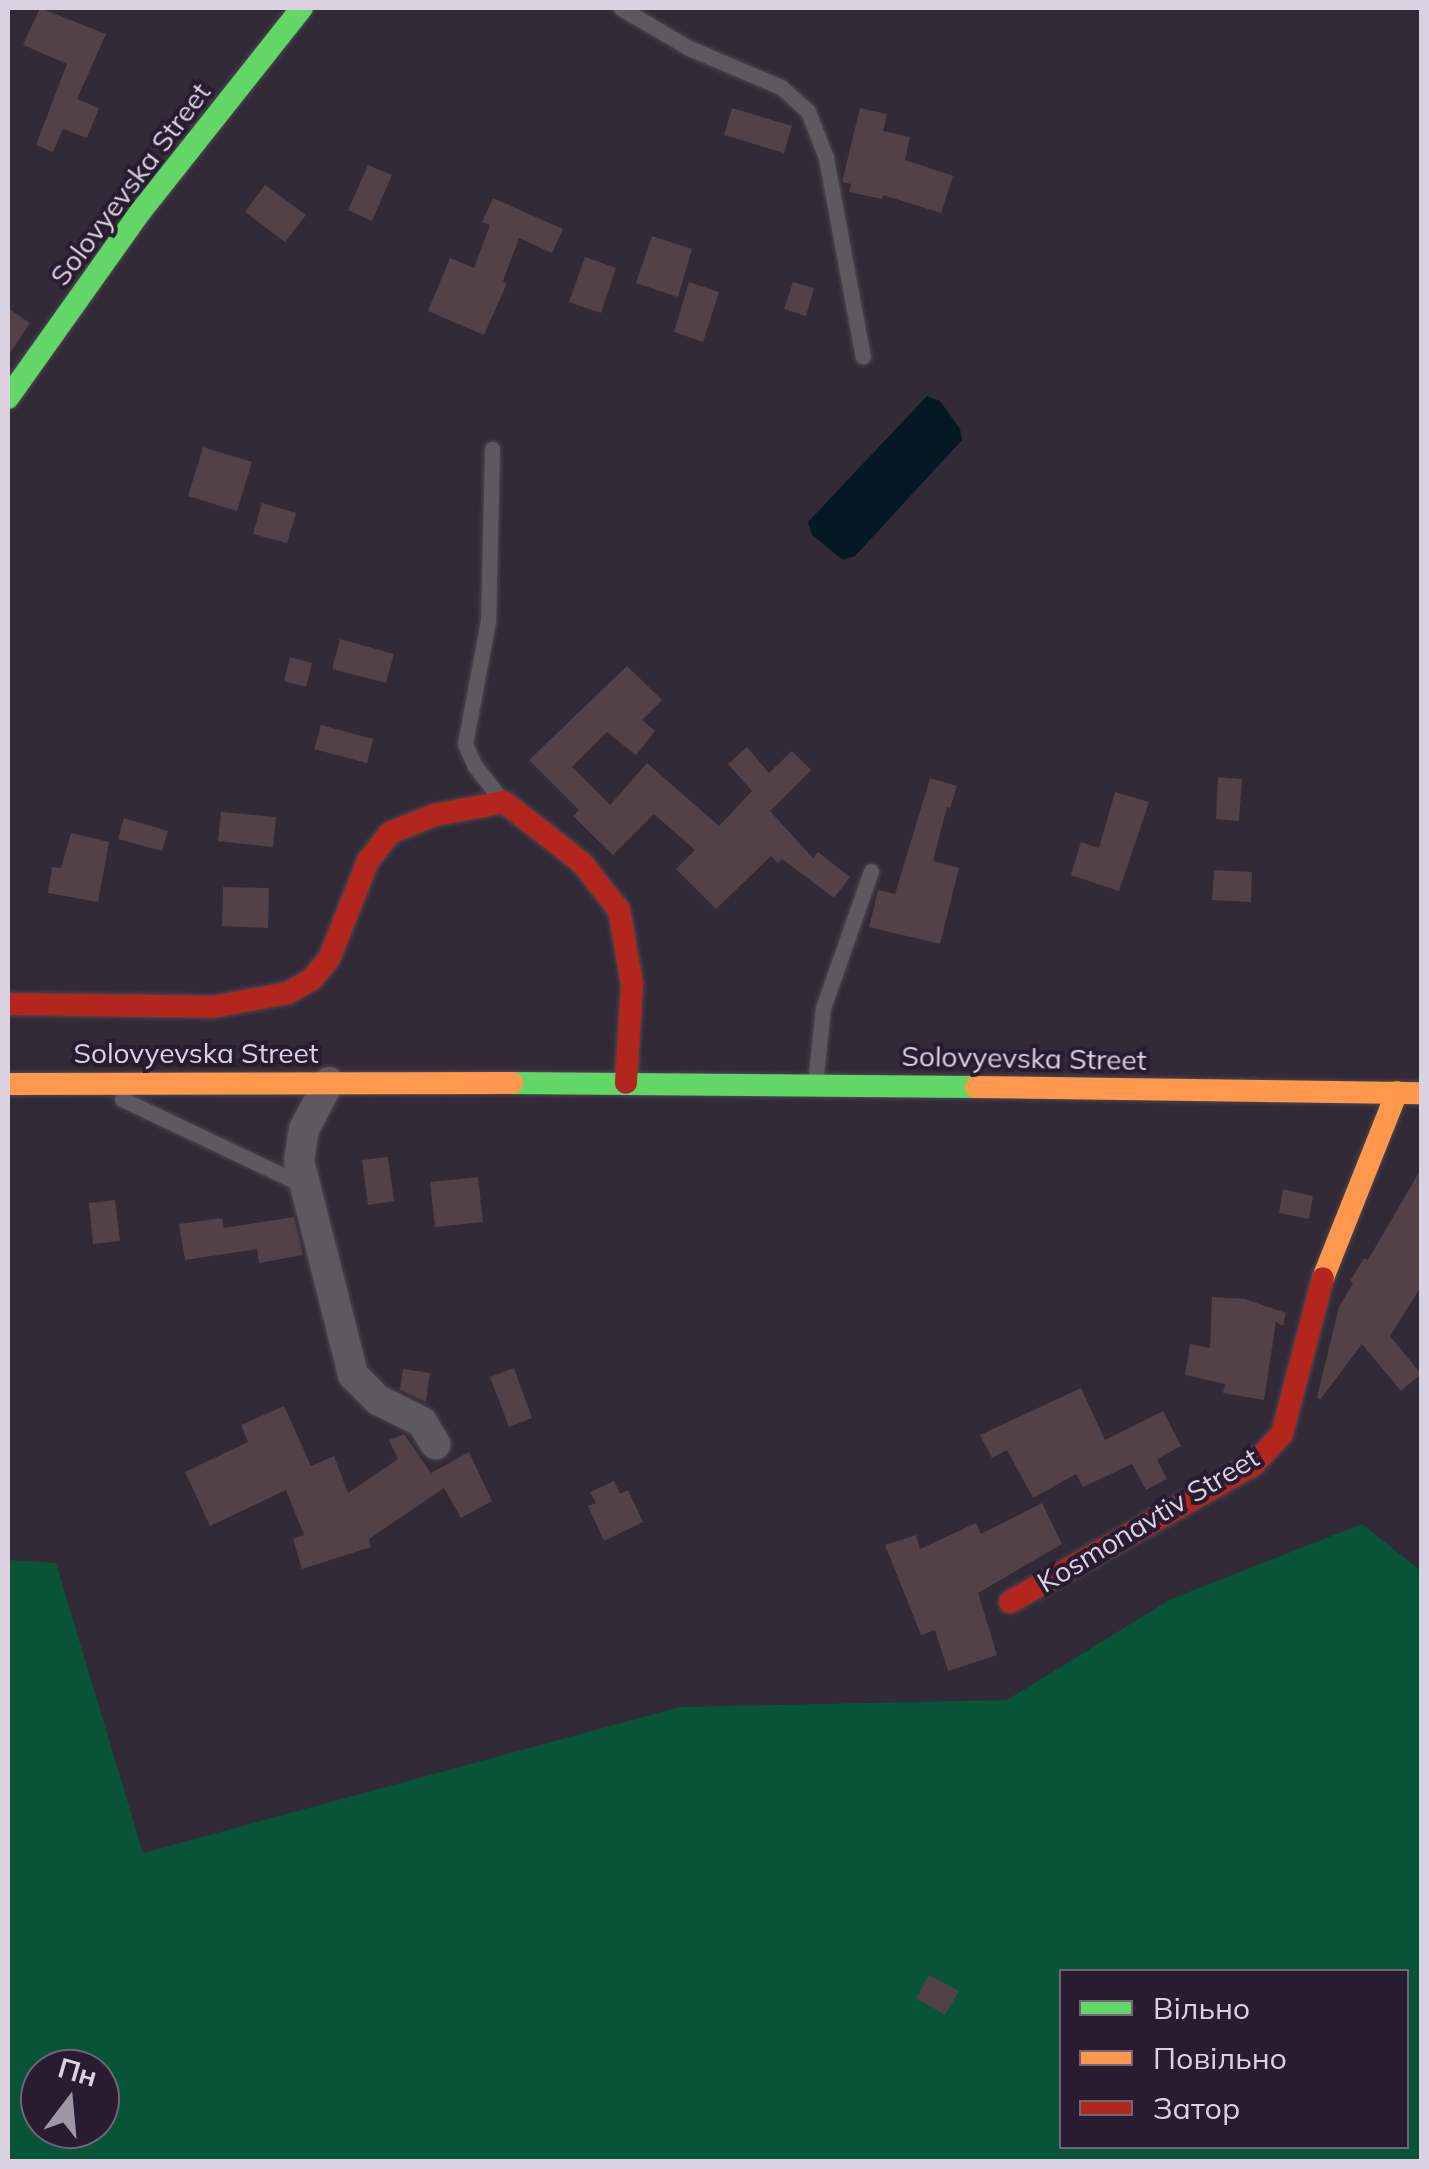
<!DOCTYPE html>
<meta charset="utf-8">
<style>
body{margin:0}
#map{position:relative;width:1429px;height:2169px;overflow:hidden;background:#322a36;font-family:Mulish,sans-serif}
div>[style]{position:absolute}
.green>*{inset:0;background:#075438}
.water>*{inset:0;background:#041924}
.building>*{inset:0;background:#524146}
.roads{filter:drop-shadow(0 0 2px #4c4650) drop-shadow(0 0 2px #4c4650)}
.lane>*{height:15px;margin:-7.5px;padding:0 7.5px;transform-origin:7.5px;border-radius:7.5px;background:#5e5861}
.street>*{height:30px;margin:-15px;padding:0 15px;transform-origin:15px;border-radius:15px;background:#5e5861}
.fast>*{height:22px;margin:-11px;padding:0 11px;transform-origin:11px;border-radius:11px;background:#63d668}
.slow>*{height:22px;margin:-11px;padding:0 11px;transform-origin:11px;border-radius:11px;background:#ff974d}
.jam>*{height:22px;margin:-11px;padding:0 11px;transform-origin:11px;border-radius:11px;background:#b3261e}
span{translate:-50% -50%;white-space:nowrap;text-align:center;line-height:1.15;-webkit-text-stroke:8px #291b30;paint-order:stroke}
.street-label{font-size:28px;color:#dbd2e1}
.frame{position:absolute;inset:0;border:10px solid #dbd2e1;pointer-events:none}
.legend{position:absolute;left:1059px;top:1969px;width:350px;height:180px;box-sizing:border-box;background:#291b30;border:2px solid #706477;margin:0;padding:12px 18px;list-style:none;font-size:30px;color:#dbd2e1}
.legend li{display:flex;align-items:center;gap:20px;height:50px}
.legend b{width:50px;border:2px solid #706477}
.north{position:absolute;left:20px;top:2049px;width:100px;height:100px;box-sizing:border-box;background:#291b30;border:2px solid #706477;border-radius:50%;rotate:16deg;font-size:28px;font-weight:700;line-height:40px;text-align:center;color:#dbd2e1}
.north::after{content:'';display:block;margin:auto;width:35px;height:45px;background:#a097a5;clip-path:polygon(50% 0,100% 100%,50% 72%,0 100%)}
</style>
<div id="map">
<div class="green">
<div style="clip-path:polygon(evenodd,1362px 1524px,1421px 1571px,1421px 2161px,8px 2161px,8px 1560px,56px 1563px,143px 1853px,680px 1707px,1007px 1700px,1171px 1599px,1362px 1524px,1062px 1972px,1406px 1972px,1406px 2146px,1062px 2146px,1062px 1972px,1362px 1524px,40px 2069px,100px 2069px,100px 2129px,40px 2129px,40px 2069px)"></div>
</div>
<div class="water">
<div style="clip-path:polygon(927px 396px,940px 401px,960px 429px,962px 440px,855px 556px,843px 560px,812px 535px,808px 522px)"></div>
</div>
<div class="building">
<div style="clip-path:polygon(40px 8px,106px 34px,77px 99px,99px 108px,87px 138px,63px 129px,53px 152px,36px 145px,67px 64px,23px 45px)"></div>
<div style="clip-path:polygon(732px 108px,792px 126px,784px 153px,724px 135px)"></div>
<div style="clip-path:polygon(860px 108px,887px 114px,883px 131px,910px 137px,905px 160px,953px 176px,941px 213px,883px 195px,882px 199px,849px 192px,851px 184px,842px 182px)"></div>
<div style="clip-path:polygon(368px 165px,392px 175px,372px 221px,348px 210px)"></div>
<div style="clip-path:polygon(265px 185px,306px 215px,285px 242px,245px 212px)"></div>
<div style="clip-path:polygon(493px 198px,563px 229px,552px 253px,519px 238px,503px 281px,507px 283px,484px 335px,428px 311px,450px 258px,474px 268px,490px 225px,482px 222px)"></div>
<div style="clip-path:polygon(652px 236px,692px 249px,678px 297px,636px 283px)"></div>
<div style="clip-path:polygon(585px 257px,616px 268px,601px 313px,569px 302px)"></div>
<div style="clip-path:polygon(689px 282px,719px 292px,703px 342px,674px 332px)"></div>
<div style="clip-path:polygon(793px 282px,814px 288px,806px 316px,784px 309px)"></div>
<div style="clip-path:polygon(8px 308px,30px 323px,8px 356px)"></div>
<div style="clip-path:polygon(203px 447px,252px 462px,237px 511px,188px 496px)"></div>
<div style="clip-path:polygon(262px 503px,296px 513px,287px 543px,253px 534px)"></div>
<div style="clip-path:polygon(340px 639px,394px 654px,386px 683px,332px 669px)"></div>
<div style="clip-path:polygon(290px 657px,312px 663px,306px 687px,284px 681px)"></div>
<div style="clip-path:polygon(627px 666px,662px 700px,642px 720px,655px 731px,636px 755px,607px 732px,572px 767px,610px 805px,647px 763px,719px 826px,752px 791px,728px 764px,747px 747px,769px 773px,792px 751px,811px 770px,770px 811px,813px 858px,818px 852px,850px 877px,834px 898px,782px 859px,778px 863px,771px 856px,716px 909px,676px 869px,695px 850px,654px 814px,613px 855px,573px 816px,579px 810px,529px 760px)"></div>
<div style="clip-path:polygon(321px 725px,373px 739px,367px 763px,314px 749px)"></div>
<div style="clip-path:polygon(1218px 777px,1242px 779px,1239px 821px,1216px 819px)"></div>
<div style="clip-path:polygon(930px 778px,957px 786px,950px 808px,947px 807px,933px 861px,959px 868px,940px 944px,869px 927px,878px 890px,895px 894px)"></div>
<div style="clip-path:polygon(1115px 792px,1149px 802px,1119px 891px,1071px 875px,1081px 842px,1099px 848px)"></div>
<div style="clip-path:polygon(221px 812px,276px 817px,273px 847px,218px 841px)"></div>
<div style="clip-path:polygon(124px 818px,168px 831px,162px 851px,118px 839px)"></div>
<div style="clip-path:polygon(71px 833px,109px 842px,98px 902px,48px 893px,52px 867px,61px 868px)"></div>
<div style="clip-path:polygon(1214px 870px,1252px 872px,1251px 902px,1212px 900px)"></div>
<div style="clip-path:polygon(223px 887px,269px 888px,268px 928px,222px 926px)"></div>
<div style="clip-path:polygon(388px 1157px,394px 1201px,368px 1205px,362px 1160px)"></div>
<div style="clip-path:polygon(1422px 1167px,1422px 1285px,1390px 1336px,1421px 1374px,1401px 1391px,1362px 1344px,1320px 1400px,1317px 1397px,1339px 1307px,1353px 1283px,1350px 1281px,1364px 1258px,1368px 1260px)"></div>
<div style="clip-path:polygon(478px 1177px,483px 1222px,435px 1227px,430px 1182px)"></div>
<div style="clip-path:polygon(1283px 1189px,1313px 1196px,1309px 1219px,1279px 1213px)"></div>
<div style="clip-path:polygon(115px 1200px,120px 1241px,93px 1244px,89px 1203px)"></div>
<div style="clip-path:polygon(294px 1217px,303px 1255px,259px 1263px,257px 1249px,185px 1260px,179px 1224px,222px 1218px,224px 1228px)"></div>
<div style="clip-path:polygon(1212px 1297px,1245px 1299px,1286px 1313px,1283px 1326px,1276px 1322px,1264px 1400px,1223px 1393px,1225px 1384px,1185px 1375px,1190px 1344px,1210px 1348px)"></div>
<div style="clip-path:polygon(514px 1368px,532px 1418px,509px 1427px,490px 1377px)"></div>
<div style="clip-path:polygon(403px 1369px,430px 1373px,426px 1402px,400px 1390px)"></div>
<div style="clip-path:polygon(1081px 1388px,1105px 1440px,1163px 1411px,1181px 1446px,1157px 1459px,1167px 1479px,1146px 1490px,1132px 1464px,1083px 1487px,1076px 1474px,1033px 1498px,1007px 1450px,992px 1458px,980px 1435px)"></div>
<div style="clip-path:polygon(284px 1406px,311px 1466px,334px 1456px,348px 1493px,398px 1459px,389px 1440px,404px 1434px,431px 1473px,469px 1452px,492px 1501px,461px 1518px,444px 1488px,369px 1539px,371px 1547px,302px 1569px,293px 1539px,304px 1535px,286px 1490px,210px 1526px,185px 1472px,248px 1442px,241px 1425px)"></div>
<div style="clip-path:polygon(614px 1481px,620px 1494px,628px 1490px,643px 1522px,604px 1541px,588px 1506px,596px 1503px,590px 1492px)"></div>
<div style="clip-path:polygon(1042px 1503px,1062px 1544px,978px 1593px,997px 1655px,948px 1671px,935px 1630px,921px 1635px,885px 1545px,916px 1535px,920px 1549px,976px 1523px,981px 1534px)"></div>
<div style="clip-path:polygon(929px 1975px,959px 1991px,945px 2015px,916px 1998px)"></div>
</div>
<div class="roads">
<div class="lane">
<div style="left:621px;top:8px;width:79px;rotate:30.5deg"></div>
<div style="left:689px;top:48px;width:100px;rotate:23deg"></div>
<div style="left:781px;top:87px;width:36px;rotate:42deg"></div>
<div style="left:808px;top:111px;width:50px;rotate:69deg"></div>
<div style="left:826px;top:158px;width:202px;rotate:79.5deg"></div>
<div style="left:492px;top:449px;width:172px;rotate:91.3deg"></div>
<div style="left:488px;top:621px;width:125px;rotate:100.6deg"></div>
<div style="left:465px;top:744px;width:24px;rotate:66deg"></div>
<div style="left:475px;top:766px;width:42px;rotate:51.8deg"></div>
<div style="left:815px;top:1084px;width:76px;rotate:-84deg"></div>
<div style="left:823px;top:1008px;width:145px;rotate:-70.7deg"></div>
<div style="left:122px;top:1099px;width:200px;rotate:25.4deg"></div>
</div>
<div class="street">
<div style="left:329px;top:1082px;width:53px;rotate:118deg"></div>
<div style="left:304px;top:1129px;width:32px;rotate:99deg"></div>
<div style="left:299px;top:1161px;width:221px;rotate:75.8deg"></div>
<div style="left:353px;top:1375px;width:35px;rotate:45deg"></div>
<div style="left:378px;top:1400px;width:49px;rotate:26.6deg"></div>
<div style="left:422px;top:1422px;width:26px;rotate:59deg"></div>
</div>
<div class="fast">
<div style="left:8px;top:398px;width:229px;rotate:-54.6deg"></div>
<div style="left:141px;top:211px;width:259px;rotate:-51.6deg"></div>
<div style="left:512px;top:1083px;width:464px;rotate:0.5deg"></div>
</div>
<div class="slow">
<div style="left:8px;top:1084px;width:504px;rotate:-0.11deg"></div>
<div style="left:976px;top:1087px;width:446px;rotate:0.8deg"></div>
<div style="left:1323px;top:1278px;width:200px;rotate:-68.3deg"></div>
</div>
<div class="jam">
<div style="left:8px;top:1004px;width:205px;rotate:0.8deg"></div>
<div style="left:213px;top:1007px;width:76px;rotate:-10.6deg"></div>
<div style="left:288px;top:993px;width:28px;rotate:-30deg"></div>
<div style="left:312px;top:979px;width:26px;rotate:-50deg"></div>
<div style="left:329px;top:959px;width:105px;rotate:-68.3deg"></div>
<div style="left:368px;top:861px;width:36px;rotate:-52deg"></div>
<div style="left:390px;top:833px;width:48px;rotate:-22.2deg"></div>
<div style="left:434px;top:815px;width:71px;rotate:-10.5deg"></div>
<div style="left:504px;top:802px;width:99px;rotate:38deg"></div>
<div style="left:582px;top:863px;width:60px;rotate:51.8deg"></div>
<div style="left:619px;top:910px;width:75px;rotate:80deg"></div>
<div style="left:632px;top:984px;width:99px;rotate:93.5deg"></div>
<div style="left:1010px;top:1602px;width:279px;rotate:-29.4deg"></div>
<div style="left:1253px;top:1465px;width:42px;rotate:-46.9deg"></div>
<div style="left:1282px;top:1434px;width:161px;rotate:-75.3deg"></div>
</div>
</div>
<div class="street-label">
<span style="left:130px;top:184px;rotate:-53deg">Solovyevska Street</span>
<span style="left:196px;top:1053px">Solovyevska Street</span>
<span style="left:1024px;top:1058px;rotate:1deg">Solovyevska Street</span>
<span style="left:1148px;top:1520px;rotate:-31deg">Kosmonavtiv Street</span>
</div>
<div class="frame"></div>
<ul class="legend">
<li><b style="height:12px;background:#63d668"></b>Вільно</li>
<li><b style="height:12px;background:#ff974d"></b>Повільно</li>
<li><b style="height:12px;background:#b3261e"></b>Затор</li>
</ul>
<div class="north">Пн</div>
</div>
